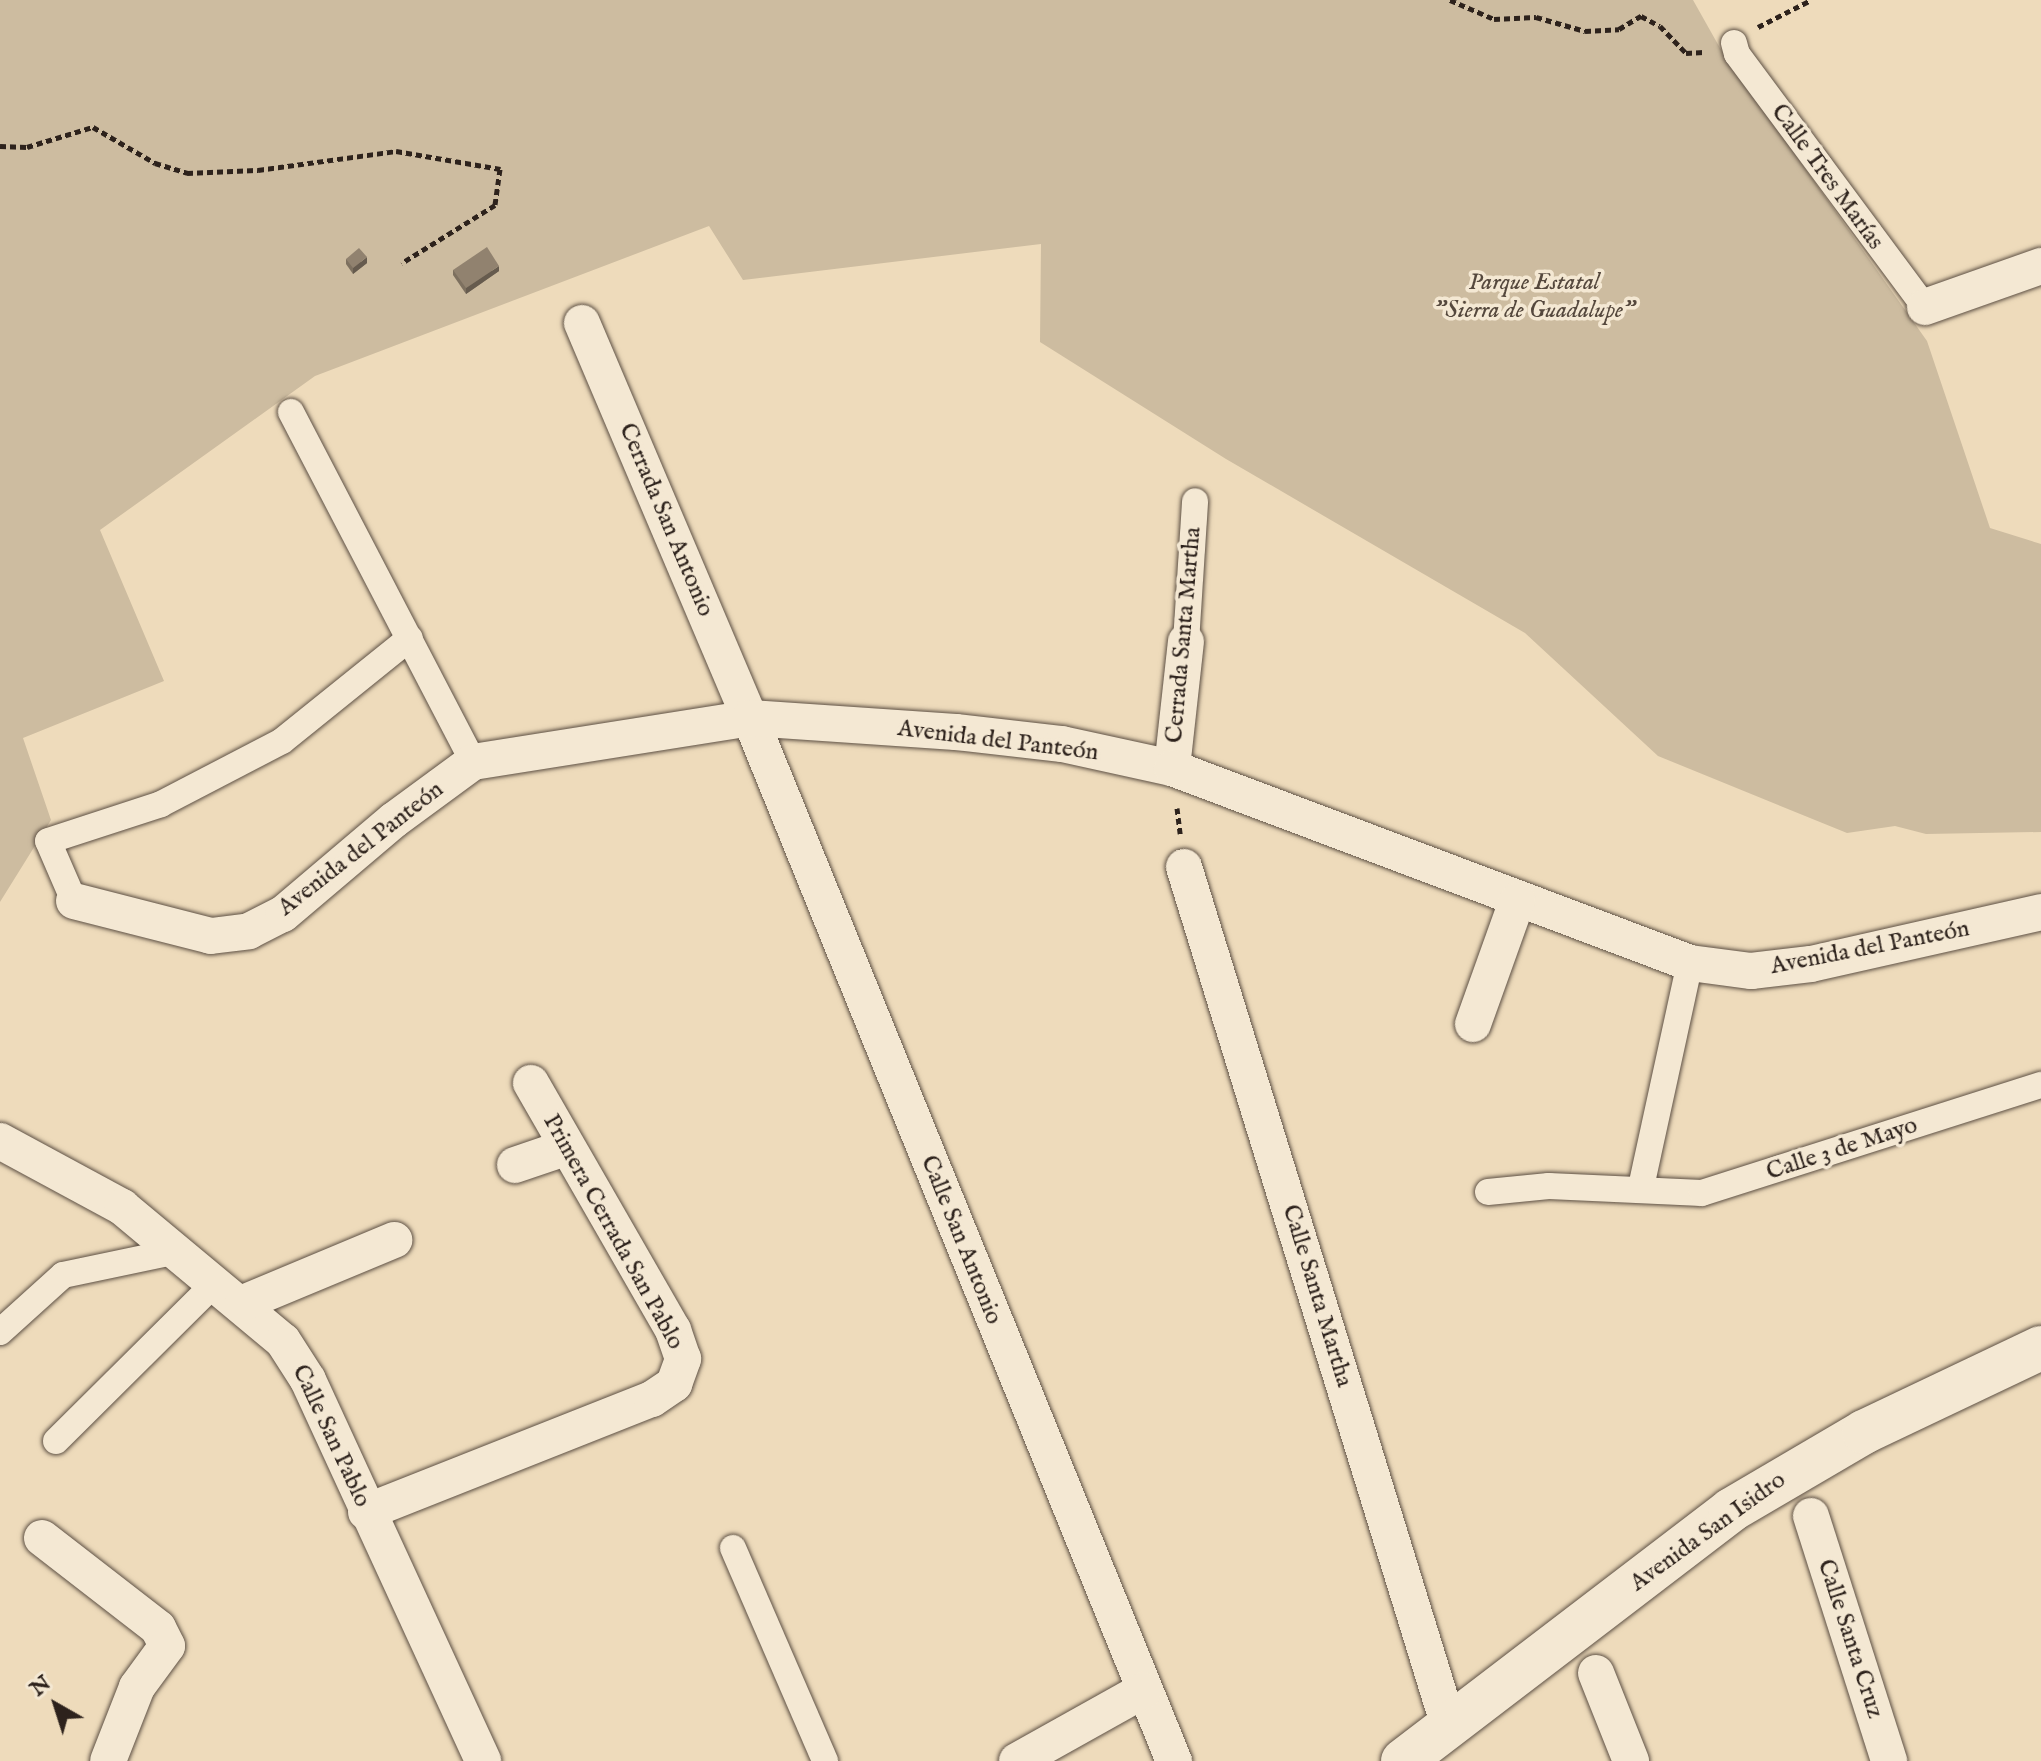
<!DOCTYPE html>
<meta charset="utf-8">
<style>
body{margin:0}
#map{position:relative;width:2041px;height:1761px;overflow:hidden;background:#eedbbb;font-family:"IM FELL English",serif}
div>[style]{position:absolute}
.green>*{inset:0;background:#cdbca0}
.path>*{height:5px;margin-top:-2.5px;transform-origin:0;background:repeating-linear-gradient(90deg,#2d221c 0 6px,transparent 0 10px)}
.roads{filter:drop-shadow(0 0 2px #5d5044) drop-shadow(0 0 2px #5d5044)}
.pedestrian>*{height:26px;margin:-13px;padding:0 13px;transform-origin:13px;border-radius:13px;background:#f4e8d3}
.minor>*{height:36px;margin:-18px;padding:0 18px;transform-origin:18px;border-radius:18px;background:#f4e8d3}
.tertiary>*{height:44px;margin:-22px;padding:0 22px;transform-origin:22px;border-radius:22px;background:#f4e8d3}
.wall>*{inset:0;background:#7d705f}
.shaded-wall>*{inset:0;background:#665b4e}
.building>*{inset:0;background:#91826f}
span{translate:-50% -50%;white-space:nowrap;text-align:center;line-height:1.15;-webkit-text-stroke:7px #f4e8d3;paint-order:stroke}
.street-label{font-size:24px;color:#2d221c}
.park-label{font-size:24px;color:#55483d;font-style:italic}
.north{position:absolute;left:16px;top:1665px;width:80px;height:80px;-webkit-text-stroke:6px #f4e8d3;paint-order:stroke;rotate:321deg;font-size:22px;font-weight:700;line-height:32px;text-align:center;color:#2d221c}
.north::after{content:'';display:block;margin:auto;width:28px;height:36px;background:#2d221c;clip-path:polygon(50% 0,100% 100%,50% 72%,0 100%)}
</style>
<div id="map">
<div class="green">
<div style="clip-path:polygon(0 0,1693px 0,1720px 48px,1927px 341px,1990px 528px,2041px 544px,2041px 832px,1926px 834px,1895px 826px,1847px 833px,1658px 756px,1525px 633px,1226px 459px,1040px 342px,1041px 244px,743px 280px,709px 226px,315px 376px,100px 530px,164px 681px,23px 738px,51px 820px,0 902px)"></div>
</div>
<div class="path">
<div style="left:1450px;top:0;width:48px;rotate:23.4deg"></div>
<div style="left:1494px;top:19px;width:42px;rotate:-2.7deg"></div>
<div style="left:1536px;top:17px;width:51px;rotate:15.9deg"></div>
<div style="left:1585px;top:31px;width:34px;rotate:-3deg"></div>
<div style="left:1619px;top:29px;width:26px;rotate:-31deg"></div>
<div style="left:1641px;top:16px;width:21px;rotate:28deg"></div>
<div style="left:1660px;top:26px;width:37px;rotate:46deg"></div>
<div style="left:1686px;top:53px;width:18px;rotate:-3deg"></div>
<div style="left:1758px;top:27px;width:59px;rotate:-27deg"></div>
<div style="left:0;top:146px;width:27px;rotate:2deg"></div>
<div style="left:27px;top:147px;width:69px;rotate:-16.9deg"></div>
<div style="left:93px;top:127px;width:72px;rotate:30.1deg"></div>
<div style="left:155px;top:163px;width:34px;rotate:17deg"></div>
<div style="left:187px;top:173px;width:71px;rotate:-2.4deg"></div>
<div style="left:258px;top:170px;width:139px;rotate:-7.8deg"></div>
<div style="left:396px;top:151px;width:106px;rotate:9.8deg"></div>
<div style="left:500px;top:169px;width:36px;rotate:98deg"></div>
<div style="left:495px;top:205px;width:110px;rotate:148.1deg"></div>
<div style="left:1177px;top:808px;width:26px;rotate:83deg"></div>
</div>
<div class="roads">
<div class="pedestrian">
<div style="left:1734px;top:43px;width:11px;rotate:75deg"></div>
<div style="left:1737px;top:54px;width:315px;rotate:53.4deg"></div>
<div style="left:291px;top:412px;width:394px;rotate:62.5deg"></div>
<div style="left:1186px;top:642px;width:141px;rotate:-86.3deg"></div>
<div style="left:74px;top:901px;width:65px;rotate:-113.4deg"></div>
<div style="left:48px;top:841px;width:119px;rotate:-18.1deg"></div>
<div style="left:161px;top:804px;width:136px;rotate:-27.5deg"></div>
<div style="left:282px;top:741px;width:164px;rotate:-38.8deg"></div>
<div style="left:1641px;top:1187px;width:229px;rotate:-77.7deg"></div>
<div style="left:1488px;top:1192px;width:61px;rotate:-5.6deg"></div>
<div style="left:1549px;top:1186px;width:153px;rotate:2.6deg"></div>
<div style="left:1702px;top:1193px;width:356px;rotate:-17.7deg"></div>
<div style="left:0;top:1332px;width:85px;rotate:-42.1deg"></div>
<div style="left:63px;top:1275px;width:117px;rotate:-11.8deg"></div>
<div style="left:56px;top:1441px;width:226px;rotate:-44.8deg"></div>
<div style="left:733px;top:1548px;width:232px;rotate:66.6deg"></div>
</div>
<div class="minor">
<div style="left:1925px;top:307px;width:123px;rotate:-19.5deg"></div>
<div style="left:582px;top:323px;width:429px;rotate:67deg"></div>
<div style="left:750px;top:718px;width:1126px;rotate:67.88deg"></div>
<div style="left:1172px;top:768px;width:127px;rotate:-83.7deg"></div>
<div style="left:1184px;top:867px;width:899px;rotate:72.86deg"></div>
<div style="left:74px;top:901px;width:141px;rotate:14.3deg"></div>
<div style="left:211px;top:936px;width:38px;rotate:-7deg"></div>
<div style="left:249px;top:931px;width:38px;rotate:-27deg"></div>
<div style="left:283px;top:914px;width:145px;rotate:-40.3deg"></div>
<div style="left:394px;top:820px;width:98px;rotate:-36.3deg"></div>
<div style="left:473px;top:762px;width:280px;rotate:-9deg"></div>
<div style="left:750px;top:718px;width:206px;rotate:3.9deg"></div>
<div style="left:956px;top:732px;width:107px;rotate:6.5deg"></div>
<div style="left:1062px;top:744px;width:113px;rotate:12.3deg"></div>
<div style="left:1172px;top:768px;width:553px;rotate:20.63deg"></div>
<div style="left:1690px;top:963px;width:62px;rotate:7.5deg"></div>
<div style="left:1751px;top:971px;width:60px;rotate:-6.7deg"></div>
<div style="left:1811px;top:964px;width:236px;rotate:-12.7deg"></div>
<div style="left:1473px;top:1024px;width:131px;rotate:-70.3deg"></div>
<div style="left:0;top:1141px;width:139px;rotate:28.4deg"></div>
<div style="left:122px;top:1207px;width:209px;rotate:39.8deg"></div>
<div style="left:283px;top:1341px;width:46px;rotate:57.3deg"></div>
<div style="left:308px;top:1380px;width:419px;rotate:65.3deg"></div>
<div style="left:515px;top:1165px;width:53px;rotate:-18.8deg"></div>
<div style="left:243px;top:1303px;width:164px;rotate:-22.6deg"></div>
<div style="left:366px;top:1512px;width:308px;rotate:-21.6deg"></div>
<div style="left:652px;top:1399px;width:27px;rotate:-34deg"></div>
<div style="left:674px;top:1384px;width:27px;rotate:-70deg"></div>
<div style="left:683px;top:1359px;width:31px;rotate:-109deg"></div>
<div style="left:673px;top:1330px;width:285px;rotate:-119.9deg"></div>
<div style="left:1811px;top:1516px;width:257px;rotate:72.3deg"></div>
<div style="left:42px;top:1538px;width:147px;rotate:37.8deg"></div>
<div style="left:158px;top:1628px;width:20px;rotate:63deg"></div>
<div style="left:167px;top:1646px;width:51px;rotate:126.2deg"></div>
<div style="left:137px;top:1687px;width:79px;rotate:111.4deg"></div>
<div style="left:1596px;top:1673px;width:95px;rotate:68.3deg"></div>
<div style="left:1017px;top:1761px;width:145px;rotate:-29.2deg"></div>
</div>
<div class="tertiary">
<div style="left:1403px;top:1761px;width:413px;rotate:-37.4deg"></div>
<div style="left:1731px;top:1510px;width:154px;rotate:-30.4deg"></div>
<div style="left:1864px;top:1432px;width:196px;rotate:-25.4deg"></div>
</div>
</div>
<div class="wall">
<div style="clip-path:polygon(346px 259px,367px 263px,353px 274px,346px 264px)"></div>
<div style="clip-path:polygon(453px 270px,499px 271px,466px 294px,453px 275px)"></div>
</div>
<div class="shaded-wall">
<div style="clip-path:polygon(367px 257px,367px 263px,353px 274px,353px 268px)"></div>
<div style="clip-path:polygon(499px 266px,499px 271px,466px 294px,466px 288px)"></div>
</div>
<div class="building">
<div style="clip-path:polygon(487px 247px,499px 266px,466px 288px,453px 270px)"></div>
<div style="clip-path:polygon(359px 248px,367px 257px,353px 268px,346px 259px)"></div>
</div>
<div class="street-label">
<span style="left:1827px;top:177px;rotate:54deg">Calle Tres Marías</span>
<span style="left:666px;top:520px;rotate:67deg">Cerrada San Antonio</span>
<span style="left:1184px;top:635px;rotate:-85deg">Cerrada Santa Martha</span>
<span style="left:998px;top:741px;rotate:7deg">Avenida del Panteón</span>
<span style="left:361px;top:849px;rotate:-38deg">Avenida del Panteón</span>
<span style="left:1870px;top:948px;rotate:-11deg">Avenida del Panteón</span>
<span style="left:1842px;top:1149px;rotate:-18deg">Calle 3 de Mayo</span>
<span style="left:613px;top:1232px;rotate:61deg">Primera Cerrada San Pablo</span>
<span style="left:961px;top:1240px;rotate:68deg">Calle San Antonio</span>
<span style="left:1317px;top:1296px;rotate:73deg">Calle Santa Martha</span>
<span style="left:331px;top:1436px;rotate:65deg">Calle San Pablo</span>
<span style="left:1708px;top:1532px;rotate:-36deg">Avenida San Isidro</span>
<span style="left:1850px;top:1639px;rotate:72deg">Calle Santa Cruz</span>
</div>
<div class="park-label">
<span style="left:1534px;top:297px">Parque Estatal<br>"Sierra de Guadalupe"</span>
</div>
<div class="north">N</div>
</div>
